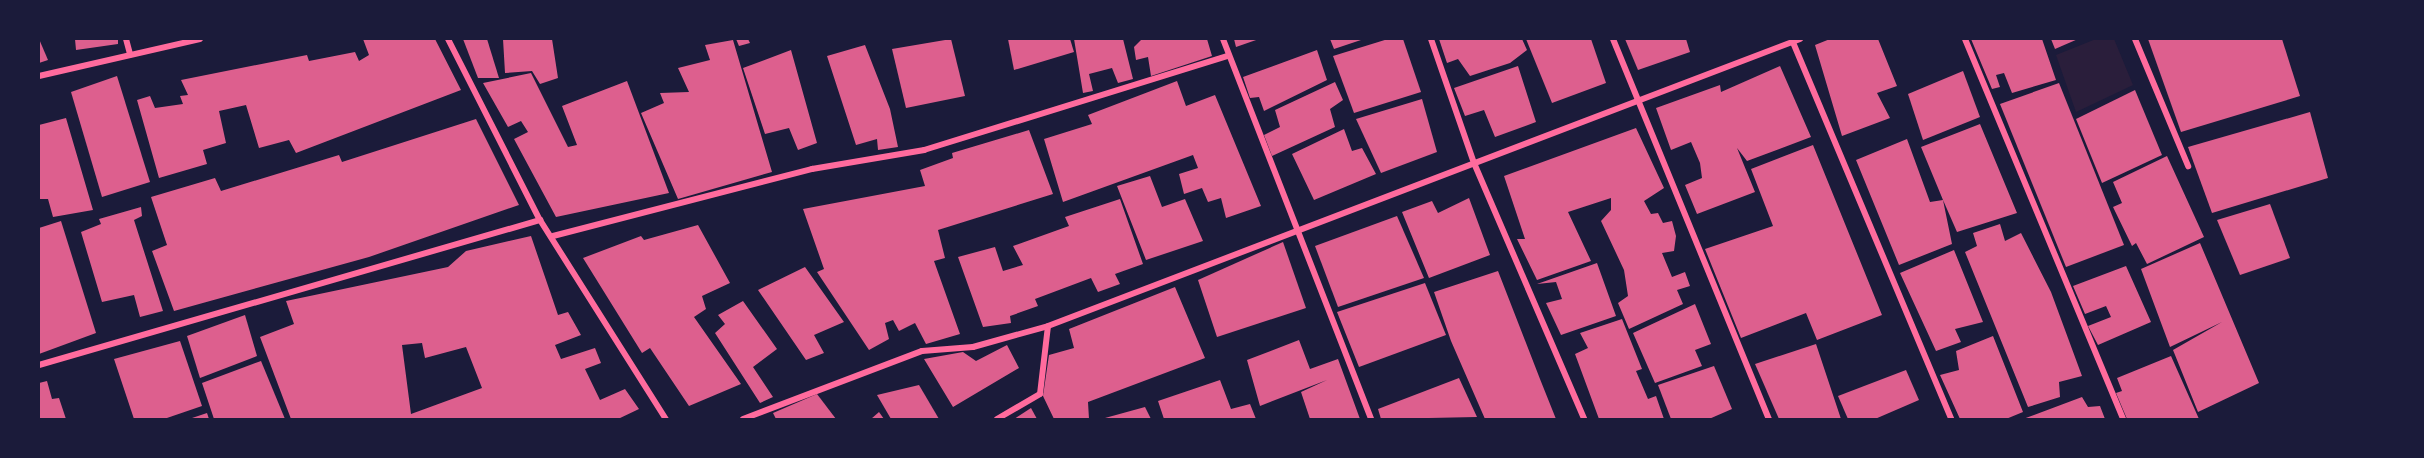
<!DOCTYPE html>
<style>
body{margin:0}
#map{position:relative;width:2424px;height:458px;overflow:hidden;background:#1b1b3a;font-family:"Fira Sans",sans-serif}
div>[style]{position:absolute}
.green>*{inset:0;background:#2a1e3b}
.building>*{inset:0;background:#dd5f8e}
.minor>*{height:6px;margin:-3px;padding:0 3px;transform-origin:3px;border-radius:3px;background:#ff6b9d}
span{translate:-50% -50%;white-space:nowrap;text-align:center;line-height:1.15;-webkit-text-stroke:6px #1b1b3a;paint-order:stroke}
.frame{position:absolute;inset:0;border:40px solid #1b1b3a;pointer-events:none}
</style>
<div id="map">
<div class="green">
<div style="clip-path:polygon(2096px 39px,2114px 39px,2133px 85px,2076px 112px,2056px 55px)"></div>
</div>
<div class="building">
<div style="clip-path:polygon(39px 39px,48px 60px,39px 63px)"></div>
<div style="clip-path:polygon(75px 39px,118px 39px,118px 44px,76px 50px)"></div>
<div style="clip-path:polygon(363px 39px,435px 39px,461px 90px,296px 153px,289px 140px,259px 148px,246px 105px,219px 111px,226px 143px,203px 150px,207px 164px,159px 178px,137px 100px,150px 96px,155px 108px,183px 104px,180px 96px,188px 95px,181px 80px,307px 55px,309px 61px,355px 52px,359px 61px,369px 55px)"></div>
<div style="clip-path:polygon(463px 39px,487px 39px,499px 78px,478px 78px)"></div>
<div style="clip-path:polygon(503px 39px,552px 39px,558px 78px,540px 84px,532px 71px,505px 73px)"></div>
<div style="clip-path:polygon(736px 39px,748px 39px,750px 43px,739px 46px)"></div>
<div style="clip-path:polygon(951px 39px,965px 96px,906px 108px,892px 49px)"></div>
<div style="clip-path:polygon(1008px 39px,1070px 39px,1074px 52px,1014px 70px)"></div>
<div style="clip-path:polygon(1074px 39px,1123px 39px,1133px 79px,1118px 83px,1112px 68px,1089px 74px,1093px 91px,1083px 93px)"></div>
<div style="clip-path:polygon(1142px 39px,1207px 39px,1212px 56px,1151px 76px,1148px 57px,1136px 60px,1134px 47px)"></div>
<div style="clip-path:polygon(1234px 39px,1259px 39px,1236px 47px)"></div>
<div style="clip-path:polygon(1330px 39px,1364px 39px,1334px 49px)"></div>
<div style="clip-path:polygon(1388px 39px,1403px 39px,1421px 92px,1354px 113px,1333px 56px)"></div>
<div style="clip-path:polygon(1439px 39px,1522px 39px,1527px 50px,1510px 63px,1470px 76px,1458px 59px,1447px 63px)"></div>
<div style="clip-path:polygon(1526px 39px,1591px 39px,1606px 83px,1552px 103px)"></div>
<div style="clip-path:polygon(1625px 39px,1686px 39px,1690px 52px,1638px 70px)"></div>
<div style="clip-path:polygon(1830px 39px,1878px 39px,1897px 86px,1877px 93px,1890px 118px,1842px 136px,1815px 45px)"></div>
<div style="clip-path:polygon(1971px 39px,2042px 39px,2056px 80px,2012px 93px,2004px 73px,1996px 75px,2000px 87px,1992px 89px)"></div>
<div style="clip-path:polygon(2051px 39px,2078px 39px,2055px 49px)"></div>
<div style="clip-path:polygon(2148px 39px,2282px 39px,2300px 96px,2181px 132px)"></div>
<div style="clip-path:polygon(733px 40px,772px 172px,678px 199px,641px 113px,664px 103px,660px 93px,689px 92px,678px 68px,710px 60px,705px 45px)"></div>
<div style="clip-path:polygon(865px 45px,890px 109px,898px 147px,878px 150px,877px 139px,856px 145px,827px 56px)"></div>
<div style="clip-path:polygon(791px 50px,817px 143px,798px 150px,789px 128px,765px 134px,743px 68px)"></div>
<div style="clip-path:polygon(1317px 50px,1327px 80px,1264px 111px,1259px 97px,1250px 98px,1243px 77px)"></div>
<div style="clip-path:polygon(1518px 66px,1536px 122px,1495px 137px,1484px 110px,1465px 116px,1454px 88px)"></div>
<div style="clip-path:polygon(1780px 66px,1811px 137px,1747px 161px,1737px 148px,1755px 192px,1697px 214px,1685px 185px,1702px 178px,1700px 163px,1691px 142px,1671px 150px,1656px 108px,1720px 85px,1721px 92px)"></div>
<div style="clip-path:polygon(1963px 71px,1980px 117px,1923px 140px,1908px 94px)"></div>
<div style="clip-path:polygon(531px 73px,568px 147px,577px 145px,562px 106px,627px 81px,669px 193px,556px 217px,514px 139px,528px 132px,521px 121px,508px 127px,483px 83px)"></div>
<div style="clip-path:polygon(117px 76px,150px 182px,102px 197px,71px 92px)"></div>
<div style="clip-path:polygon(1177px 81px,1186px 106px,1215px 95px,1261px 206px,1226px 218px,1221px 198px,1208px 202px,1202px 188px,1184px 194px,1179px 174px,1198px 168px,1193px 155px,1063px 202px,1044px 139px,1092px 124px,1088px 115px)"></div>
<div style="clip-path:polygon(1335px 82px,1343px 100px,1330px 109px,1335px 127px,1272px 156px,1264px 135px,1280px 127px,1275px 110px)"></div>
<div style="clip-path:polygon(2059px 83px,2124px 245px,2066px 267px,2000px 104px)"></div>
<div style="clip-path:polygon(2135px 90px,2162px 155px,2102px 183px,2076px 119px)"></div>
<div style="clip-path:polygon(1422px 99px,1437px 152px,1381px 173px,1356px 119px)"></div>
<div style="clip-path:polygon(2310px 112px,2328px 178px,2212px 213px,2188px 147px)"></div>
<div style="clip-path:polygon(66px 118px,93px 210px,53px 217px,48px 199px,39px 199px,39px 125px)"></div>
<div style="clip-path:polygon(476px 119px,519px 205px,369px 257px,174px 311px,152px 251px,167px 245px,151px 197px,215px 178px,221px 191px,339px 155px,342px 162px)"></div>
<div style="clip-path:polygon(1980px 124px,2017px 213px,1957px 232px,1943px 200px,1952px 244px,1899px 265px,1856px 160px,1907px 139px,1930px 202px,1943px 200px,1921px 147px)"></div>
<div style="clip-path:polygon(1636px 128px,1664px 188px,1644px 201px,1651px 214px,1658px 213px,1663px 223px,1672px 221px,1676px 236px,1674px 251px,1662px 253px,1672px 277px,1685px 272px,1690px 286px,1677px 290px,1683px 304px,1629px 329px,1618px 303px,1628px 296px,1624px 270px,1601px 221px,1611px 210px,1611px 198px,1568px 212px,1591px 261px,1537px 280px,1517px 239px,1525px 239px,1504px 176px)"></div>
<div style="clip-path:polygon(1344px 129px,1352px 151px,1362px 148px,1376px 174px,1314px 200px,1292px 154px)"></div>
<div style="clip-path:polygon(1029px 130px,1053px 194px,938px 230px,945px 258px,934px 261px,960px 334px,926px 344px,915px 323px,899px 331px,893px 320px,885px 323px,889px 339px,869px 350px,817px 272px,824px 269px,803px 209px,925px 186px,920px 170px,953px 158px,952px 153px)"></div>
<div style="clip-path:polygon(1813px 145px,1882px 315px,1817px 340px,1806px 313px,1741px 338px,1705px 249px,1773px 226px,1751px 169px)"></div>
<div style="clip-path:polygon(2167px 156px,2204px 237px,2147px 264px,2136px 243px,2132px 246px,2113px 207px,2122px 203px,2113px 182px)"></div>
<div style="clip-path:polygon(1150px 176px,1162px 207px,1185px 199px,1203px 241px,1146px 260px,1117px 186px)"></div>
<div style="clip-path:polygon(1469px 198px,1490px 255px,1429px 278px,1402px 212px,1432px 201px,1438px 213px)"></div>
<div style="clip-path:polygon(1120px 199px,1143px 264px,1115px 274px,1120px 284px,1098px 292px,1091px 278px,1035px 299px,1038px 306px,1010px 316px,1011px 323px,983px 327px,958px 257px,995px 247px,1003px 271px,1023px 265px,1013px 246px,1069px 226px,1065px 217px)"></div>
<div style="clip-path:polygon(2270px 204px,2290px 258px,2240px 275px,2217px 220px)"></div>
<div style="clip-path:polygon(141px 207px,142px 216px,134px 220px,163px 311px,140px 317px,134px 295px,102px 302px,81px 232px,101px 224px,99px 219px)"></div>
<div style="clip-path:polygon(1397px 216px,1424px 278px,1338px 307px,1315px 246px)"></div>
<div style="clip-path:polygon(61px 221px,96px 333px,39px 354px,39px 228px)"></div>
<div style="clip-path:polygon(2000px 224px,2005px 241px,2021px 233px,2051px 292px,2082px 376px,2059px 382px,2060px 397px,2028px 407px,1965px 252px,1977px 246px,1973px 233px)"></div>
<div style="clip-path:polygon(698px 225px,730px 283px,702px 296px,706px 309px,694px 317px,741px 384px,689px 406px,650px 348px,642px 353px,583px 258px,641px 236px,644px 240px)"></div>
<div style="clip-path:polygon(evenodd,531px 236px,558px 315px,568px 312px,581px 335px,555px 345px,561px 359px,595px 348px,601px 363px,585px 369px,600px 400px,625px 389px,639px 409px,618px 419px,291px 419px,260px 337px,294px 324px,286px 301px,448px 267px,466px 251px,531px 236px,422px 343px,425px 358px,466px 347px,482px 388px,411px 414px,402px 345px,422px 343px)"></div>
<div style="clip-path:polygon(1283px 242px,1306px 308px,1217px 337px,1198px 280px)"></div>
<div style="clip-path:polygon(2200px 243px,2259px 383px,2198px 412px,2173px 350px,2222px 322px,2170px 347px,2141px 269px)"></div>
<div style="clip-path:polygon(1954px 250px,1983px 322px,1955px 329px,1961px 342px,1936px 351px,1900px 273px)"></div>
<div style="clip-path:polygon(1597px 263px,1616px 316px,1561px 335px,1546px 303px,1562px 299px,1556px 282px,1537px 284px)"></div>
<div style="clip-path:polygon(2126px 266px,2151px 322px,2098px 345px,2088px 326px,2111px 317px,2106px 306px,2085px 314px,2073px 286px)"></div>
<div style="clip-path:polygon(805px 267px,844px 322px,814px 335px,824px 353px,806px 360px,758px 290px)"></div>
<div style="clip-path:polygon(1498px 271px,1540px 379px,1556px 419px,1485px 419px,1451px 341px,1434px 292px)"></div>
<div style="clip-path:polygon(1425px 283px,1446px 335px,1359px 367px,1337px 312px)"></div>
<div style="clip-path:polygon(1175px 287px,1205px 358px,1088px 402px,1089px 419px,1054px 419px,1043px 396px,1049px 355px,1074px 348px,1069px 329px)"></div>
<div style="clip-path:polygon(743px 301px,777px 349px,753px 367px,773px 397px,760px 403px,715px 333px,725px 324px,718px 315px)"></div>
<div style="clip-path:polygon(1695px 304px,1711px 344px,1695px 350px,1702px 366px,1655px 383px,1633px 333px)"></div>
<div style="clip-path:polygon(245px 315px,257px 356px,200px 378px,187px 336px)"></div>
<div style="clip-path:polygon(1622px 319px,1642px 369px,1636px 371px,1648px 399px,1656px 396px,1664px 419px,1599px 419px,1575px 354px,1588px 348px,1580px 333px)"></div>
<div style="clip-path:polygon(1993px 336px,2023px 412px,2006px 419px,1960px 419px,1940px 375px,1959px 370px,1956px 351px)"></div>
<div style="clip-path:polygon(1299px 340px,1310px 369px,1338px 359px,1360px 419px,1310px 419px,1301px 392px,1327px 380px,1260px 406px,1247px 360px)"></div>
<div style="clip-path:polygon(180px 341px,202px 406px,164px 419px,134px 419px,114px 359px)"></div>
<div style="clip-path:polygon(1816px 344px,1841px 419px,1779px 419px,1755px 364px)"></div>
<div style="clip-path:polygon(1007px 345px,1019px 368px,953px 407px,924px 359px,963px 352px,976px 361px)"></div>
<div style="clip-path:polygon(2171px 356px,2199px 419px,2127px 419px,2116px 393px,2122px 391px,2117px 378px)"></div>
<div style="clip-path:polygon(261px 361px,285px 419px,214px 419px,202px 383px)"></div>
<div style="clip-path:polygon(1714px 366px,1732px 409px,1709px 419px,1671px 419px,1658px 385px)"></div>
<div style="clip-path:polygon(1906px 370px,1919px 400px,1875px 419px,1848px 419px,1838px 396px)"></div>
<div style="clip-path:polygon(1459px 378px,1477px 417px,1381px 419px,1378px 409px)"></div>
<div style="clip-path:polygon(1220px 380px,1231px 409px,1250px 404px,1256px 419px,1164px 419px,1158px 401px)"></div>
<div style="clip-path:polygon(47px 381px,52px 399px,59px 398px,66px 419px,39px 419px,39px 383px)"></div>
<div style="clip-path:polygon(919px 385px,939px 419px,891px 419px,877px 395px)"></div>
<div style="clip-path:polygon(817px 394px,836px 419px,776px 419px,773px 413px)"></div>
<div style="clip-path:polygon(2082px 397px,2088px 407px,2100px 406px,2105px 419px,2023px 419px)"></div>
<div style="clip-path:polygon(1145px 407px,1151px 419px,1105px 419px,1105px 418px)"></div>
<div style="clip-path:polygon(1031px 408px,1037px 419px,1014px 419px)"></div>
<div style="clip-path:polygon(879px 412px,884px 419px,871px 419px)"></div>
<div style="clip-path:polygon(207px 413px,209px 419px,189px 419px)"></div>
</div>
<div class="minor">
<div style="left:126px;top:39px;width:16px;rotate:75deg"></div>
<div style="left:448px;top:39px;width:203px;rotate:63.1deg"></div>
<div style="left:540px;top:220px;width:236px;rotate:57.7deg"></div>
<div style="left:1223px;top:39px;width:408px;rotate:68.7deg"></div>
<div style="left:1431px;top:39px;width:131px;rotate:70.9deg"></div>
<div style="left:1474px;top:163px;width:279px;rotate:66.7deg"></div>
<div style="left:1613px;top:39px;width:411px;rotate:67.7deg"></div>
<div style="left:1965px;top:39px;width:412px;rotate:67.4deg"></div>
<div style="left:2135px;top:39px;width:138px;rotate:67.3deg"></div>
<div style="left:1792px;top:40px;width:411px;rotate:67.2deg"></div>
<div style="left:39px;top:76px;width:165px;rotate:-12.9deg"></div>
<div style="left:553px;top:236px;width:268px;rotate:-14.5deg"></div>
<div style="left:812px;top:169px;width:114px;rotate:-9.6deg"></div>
<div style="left:924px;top:150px;width:318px;rotate:-17.2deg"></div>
<div style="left:39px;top:365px;width:522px;rotate:-16.14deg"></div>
<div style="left:743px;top:419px;width:191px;rotate:-20.8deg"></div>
<div style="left:922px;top:351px;width:51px;rotate:-4.5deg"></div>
<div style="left:973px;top:347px;width:78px;rotate:-15.6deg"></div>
<div style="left:1048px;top:326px;width:805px;rotate:-20.89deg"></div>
<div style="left:997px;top:419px;width:50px;rotate:-30.2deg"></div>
<div style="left:1040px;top:394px;width:68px;rotate:-83.3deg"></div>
</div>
<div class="frame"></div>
</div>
